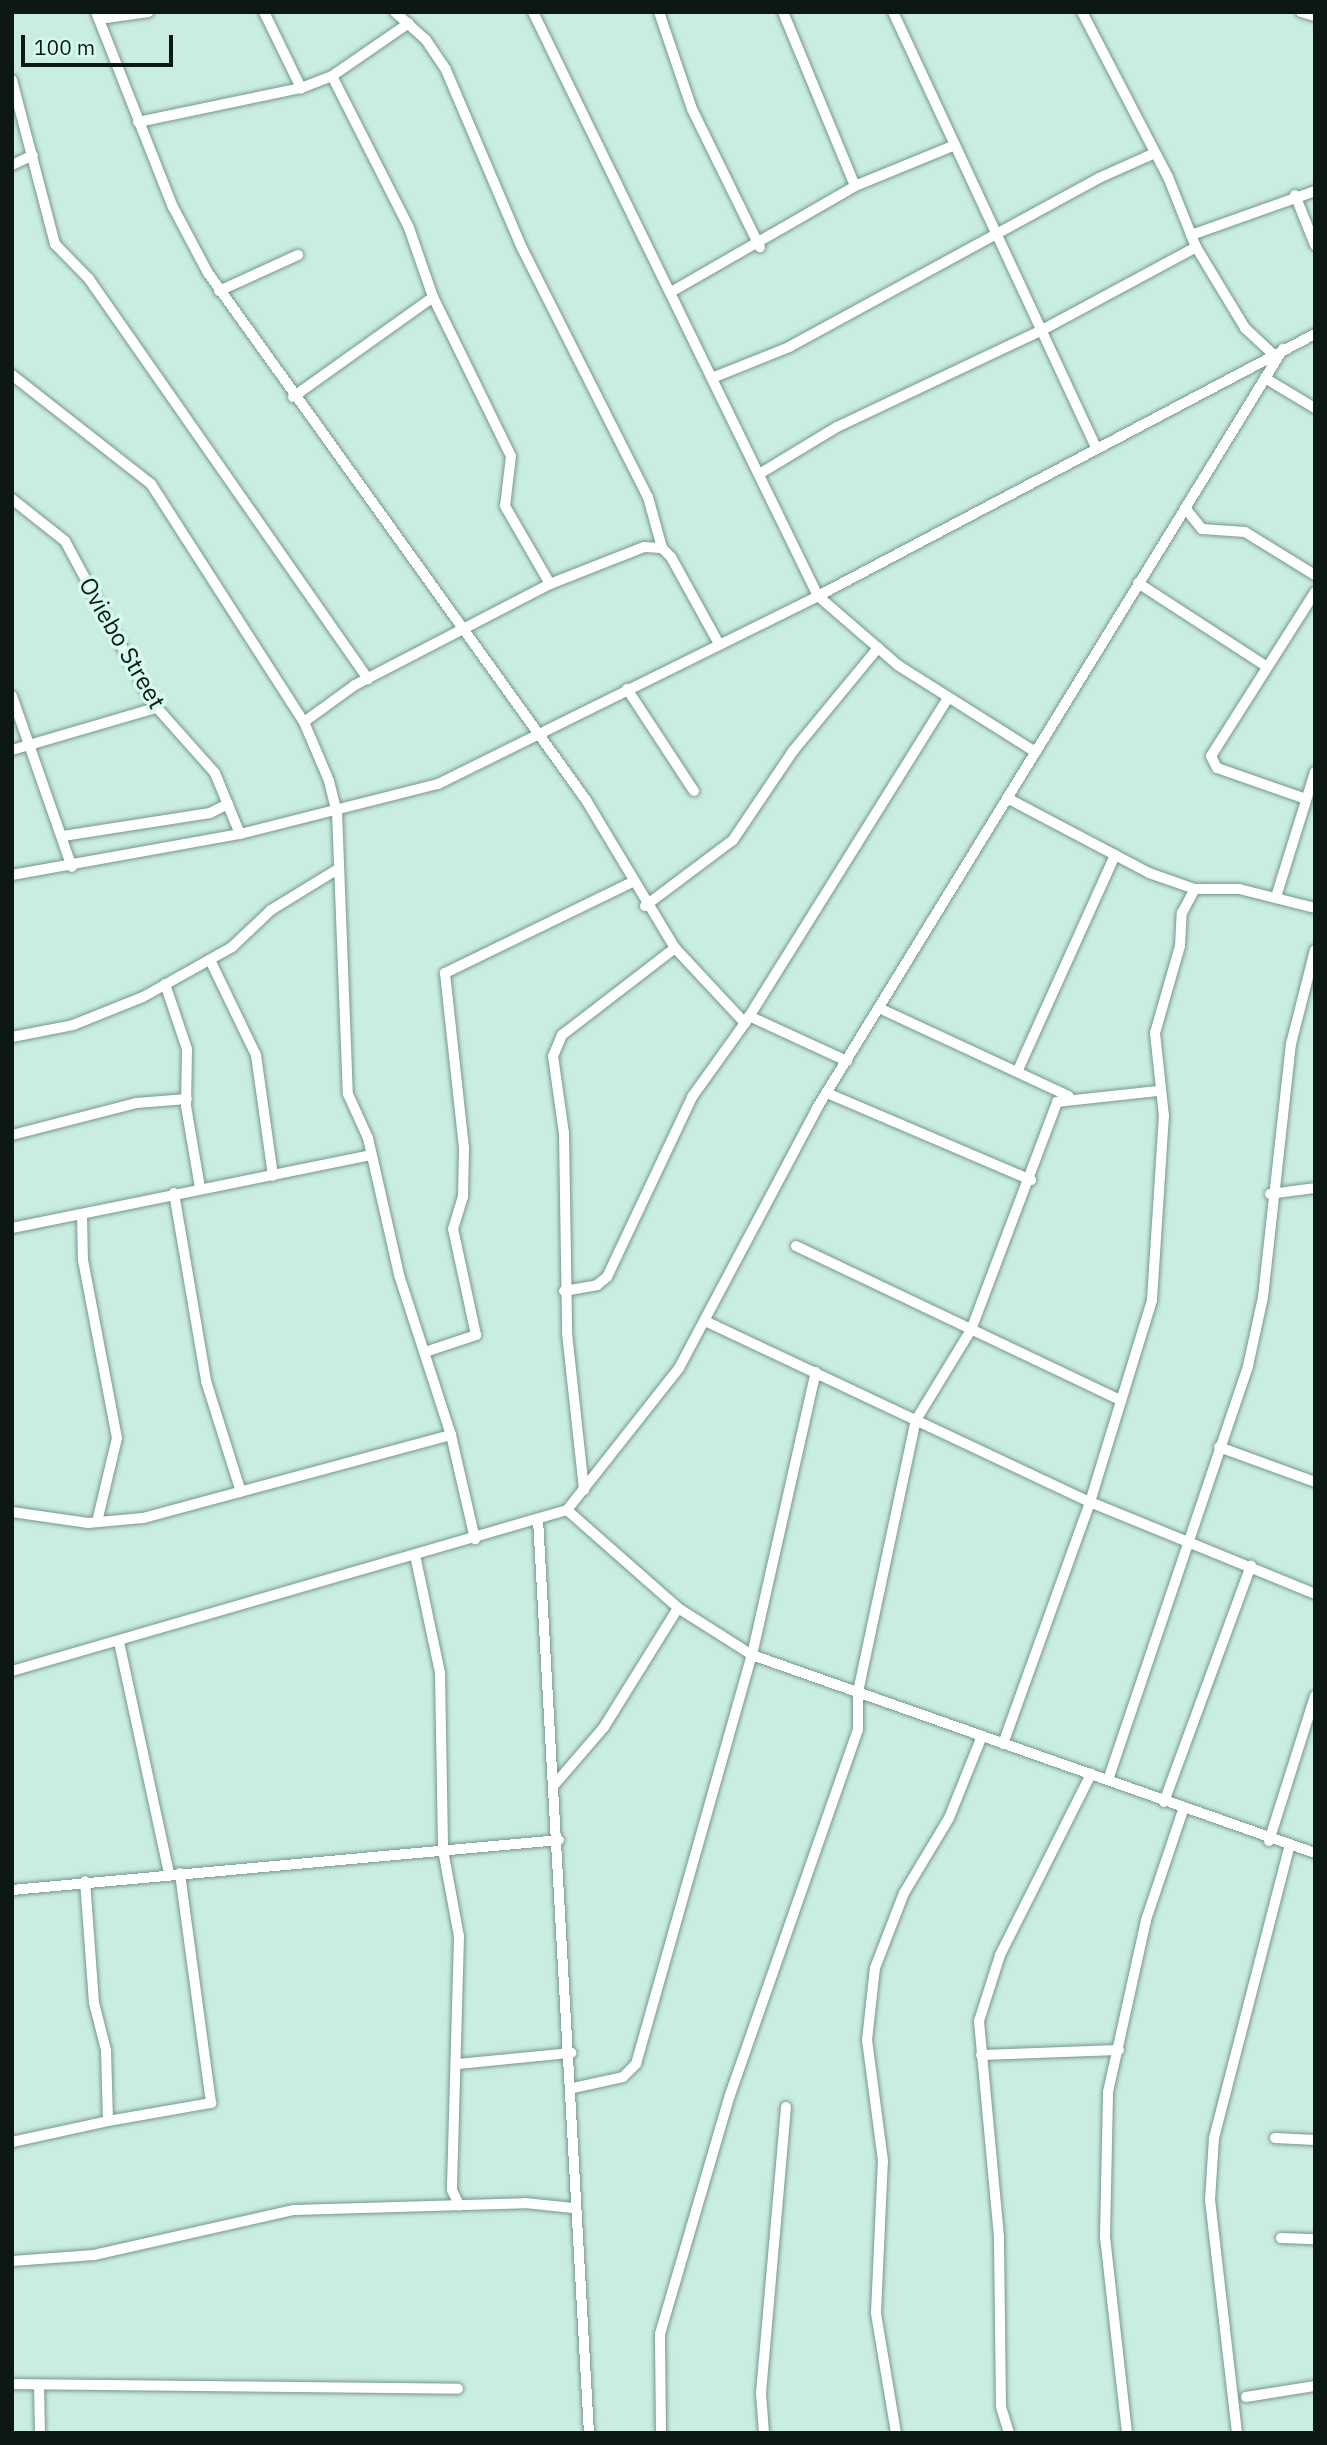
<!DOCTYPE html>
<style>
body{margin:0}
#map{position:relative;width:1327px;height:2445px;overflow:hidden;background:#caede3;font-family:"IBM Plex Sans",sans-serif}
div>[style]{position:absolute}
.roads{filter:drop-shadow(0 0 2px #76978e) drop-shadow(0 0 2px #76978e)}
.street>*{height:10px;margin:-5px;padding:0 5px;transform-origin:5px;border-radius:5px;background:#fff}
span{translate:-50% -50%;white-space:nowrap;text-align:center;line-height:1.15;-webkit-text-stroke:7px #d7faf0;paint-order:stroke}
.street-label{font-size:24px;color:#0b1815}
.frame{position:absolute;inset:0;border:14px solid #0b1815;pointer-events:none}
.scale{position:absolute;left:21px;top:35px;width:152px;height:32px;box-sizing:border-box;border:4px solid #0b1815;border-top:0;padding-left:9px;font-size:21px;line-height:24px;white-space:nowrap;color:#0b1815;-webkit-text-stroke:5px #d7faf0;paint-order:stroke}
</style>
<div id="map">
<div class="roads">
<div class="street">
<div style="left:96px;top:12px;width:210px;rotate:68.5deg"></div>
<div style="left:173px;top:207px;width:75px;rotate:62.1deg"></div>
<div style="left:208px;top:273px;width:649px;rotate:54.35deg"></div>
<div style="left:586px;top:800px;width:173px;rotate:59deg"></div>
<div style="left:675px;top:948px;width:143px;rotate:142.4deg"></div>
<div style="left:562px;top:1035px;width:23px;rotate:113deg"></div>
<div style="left:553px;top:1056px;width:78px;rotate:81.9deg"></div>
<div style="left:564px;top:1133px;width:200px;rotate:89.1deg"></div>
<div style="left:567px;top:1333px;width:158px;rotate:83.8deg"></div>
<div style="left:264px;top:12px;width:85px;rotate:64deg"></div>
<div style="left:395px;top:12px;width:42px;rotate:42.1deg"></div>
<div style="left:426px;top:40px;width:36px;rotate:56deg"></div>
<div style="left:446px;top:70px;width:194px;rotate:66.9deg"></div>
<div style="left:522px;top:248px;width:279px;rotate:63.2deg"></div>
<div style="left:648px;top:497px;width:53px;rotate:74.6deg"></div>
<div style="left:533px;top:12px;width:650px;rotate:63.99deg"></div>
<div style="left:818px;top:596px;width:107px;rotate:40.8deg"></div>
<div style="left:899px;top:666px;width:160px;rotate:32.2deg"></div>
<div style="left:659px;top:12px;width:102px;rotate:71.2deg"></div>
<div style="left:692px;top:109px;width:154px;rotate:63.8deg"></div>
<div style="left:783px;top:12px;width:188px;rotate:67.5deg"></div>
<div style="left:893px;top:12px;width:478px;rotate:65deg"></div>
<div style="left:1082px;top:12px;width:186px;rotate:62.5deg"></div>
<div style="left:1168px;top:177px;width:75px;rotate:68.2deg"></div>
<div style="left:1196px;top:247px;width:95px;rotate:58.8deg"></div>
<div style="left:1245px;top:328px;width:38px;rotate:43deg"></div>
<div style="left:1301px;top:12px;width:15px;rotate:16deg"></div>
<div style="left:99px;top:19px;width:50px;rotate:-8deg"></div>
<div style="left:332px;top:76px;width:170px;rotate:63.1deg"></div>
<div style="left:409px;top:228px;width:73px;rotate:70.8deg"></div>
<div style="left:433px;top:297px;width:177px;rotate:63.9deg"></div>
<div style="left:511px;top:456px;width:50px;rotate:96.8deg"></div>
<div style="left:505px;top:506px;width:90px;rotate:60deg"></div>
<div style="left:12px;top:80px;width:170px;rotate:75.3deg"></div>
<div style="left:55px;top:244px;width:49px;rotate:45.8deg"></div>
<div style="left:89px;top:279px;width:488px;rotate:55.1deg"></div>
<div style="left:138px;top:122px;width:167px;rotate:-11.8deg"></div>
<div style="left:301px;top:88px;width:33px;rotate:-21deg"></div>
<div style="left:332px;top:76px;width:93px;rotate:-34.5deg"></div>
<div style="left:12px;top:165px;width:23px;rotate:-25deg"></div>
<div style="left:1295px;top:195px;width:54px;rotate:68.2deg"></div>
<div style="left:1191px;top:235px;width:132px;rotate:-19.5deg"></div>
<div style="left:219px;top:291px;width:87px;rotate:-24.5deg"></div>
<div style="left:671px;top:292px;width:212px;rotate:-29.9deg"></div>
<div style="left:855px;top:186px;width:108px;rotate:-22.3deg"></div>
<div style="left:12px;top:375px;width:177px;rotate:38.1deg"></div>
<div style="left:151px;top:484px;width:283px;rotate:57.3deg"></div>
<div style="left:304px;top:722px;width:64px;rotate:67deg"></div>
<div style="left:329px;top:781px;width:32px;rotate:76deg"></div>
<div style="left:337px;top:812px;width:282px;rotate:87.8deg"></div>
<div style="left:348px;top:1094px;width:48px;rotate:65.6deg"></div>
<div style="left:368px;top:1138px;width:140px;rotate:77.2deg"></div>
<div style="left:399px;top:1275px;width:168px;rotate:72deg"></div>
<div style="left:451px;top:1435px;width:107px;rotate:77deg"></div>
<div style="left:712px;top:378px;width:83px;rotate:-21.9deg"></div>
<div style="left:789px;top:347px;width:353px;rotate:-28.6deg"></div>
<div style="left:1099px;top:178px;width:61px;rotate:-24.1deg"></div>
<div style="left:1265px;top:378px;width:58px;rotate:31deg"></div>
<div style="left:293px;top:397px;width:172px;rotate:-35.5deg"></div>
<div style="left:761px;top:473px;width:89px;rotate:-31.2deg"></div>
<div style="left:837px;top:427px;width:229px;rotate:-25.3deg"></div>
<div style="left:1044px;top:329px;width:173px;rotate:-28.3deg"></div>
<div style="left:12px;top:499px;width:68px;rotate:38.4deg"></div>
<div style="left:65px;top:541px;width:182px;rotate:61.7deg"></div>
<div style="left:151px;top:701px;width:96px;rotate:48.4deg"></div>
<div style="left:215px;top:773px;width:66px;rotate:67.7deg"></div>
<div style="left:1185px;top:508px;width:27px;rotate:51deg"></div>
<div style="left:1202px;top:529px;width:43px;rotate:4deg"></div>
<div style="left:1245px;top:532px;width:82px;rotate:31.6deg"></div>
<div style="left:1138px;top:583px;width:153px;rotate:33deg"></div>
<div style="left:627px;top:689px;width:122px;rotate:56.7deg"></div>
<div style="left:12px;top:696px;width:181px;rotate:70.7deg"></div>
<div style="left:304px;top:722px;width:63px;rotate:-36deg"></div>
<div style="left:355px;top:685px;width:220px;rotate:-27.4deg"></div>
<div style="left:550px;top:584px;width:101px;rotate:-21.5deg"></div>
<div style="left:644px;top:547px;width:18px;rotate:3deg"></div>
<div style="left:662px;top:548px;width:13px;rotate:45deg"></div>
<div style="left:671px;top:557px;width:99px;rotate:61.1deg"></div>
<div style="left:12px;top:750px;width:150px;rotate:-16.3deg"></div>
<div style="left:1007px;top:798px;width:161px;rotate:27.8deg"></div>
<div style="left:1149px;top:873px;width:49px;rotate:19.2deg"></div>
<div style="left:1195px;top:889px;width:44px"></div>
<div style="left:1239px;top:889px;width:78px;rotate:14deg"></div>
<div style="left:1306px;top:799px;width:94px;rotate:-160.8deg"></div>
<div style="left:1217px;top:768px;width:13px;rotate:-117deg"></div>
<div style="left:1211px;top:756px;width:194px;rotate:-57.6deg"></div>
<div style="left:63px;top:836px;width:149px;rotate:-8.9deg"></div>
<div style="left:210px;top:813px;width:20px;rotate:-27deg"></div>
<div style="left:12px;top:875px;width:232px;rotate:-10.2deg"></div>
<div style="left:240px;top:834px;width:204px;rotate:-14.2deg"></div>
<div style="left:438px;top:784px;width:424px;rotate:-26.3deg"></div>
<div style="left:818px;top:596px;width:562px;rotate:-27.8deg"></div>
<div style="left:1276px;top:897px;width:131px;rotate:-72.7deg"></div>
<div style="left:645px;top:906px;width:110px;rotate:-36.9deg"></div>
<div style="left:733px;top:840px;width:107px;rotate:-56deg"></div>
<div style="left:793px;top:751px;width:134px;rotate:-50.5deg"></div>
<div style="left:675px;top:948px;width:103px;rotate:47deg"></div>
<div style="left:745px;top:1023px;width:383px;rotate:-58deg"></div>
<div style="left:210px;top:960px;width:106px;rotate:64.2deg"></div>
<div style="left:256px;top:1055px;width:122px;rotate:82deg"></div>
<div style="left:165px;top:984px;width:69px;rotate:71.3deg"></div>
<div style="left:187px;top:1049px;width:57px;rotate:91deg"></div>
<div style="left:186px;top:1106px;width:83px;rotate:80.3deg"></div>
<div style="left:879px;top:1008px;width:209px;rotate:24.9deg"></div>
<div style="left:749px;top:1016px;width:108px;rotate:24.7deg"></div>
<div style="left:12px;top:1037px;width:62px;rotate:-11.1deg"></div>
<div style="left:73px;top:1025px;width:75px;rotate:-21.8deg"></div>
<div style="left:143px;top:997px;width:102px;rotate:-29.3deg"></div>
<div style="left:232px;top:947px;width:54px;rotate:-43.5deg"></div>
<div style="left:271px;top:910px;width:79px;rotate:-31.5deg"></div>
<div style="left:1018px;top:1070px;width:236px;rotate:-65.7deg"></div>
<div style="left:827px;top:1093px;width:222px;rotate:23.1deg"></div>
<div style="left:12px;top:1135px;width:129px;rotate:-14.4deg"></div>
<div style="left:137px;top:1103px;width:50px;rotate:-4.6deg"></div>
<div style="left:174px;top:1193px;width:191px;rotate:80.3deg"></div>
<div style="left:206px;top:1381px;width:116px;rotate:72.5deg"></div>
<div style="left:1270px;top:1194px;width:45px;rotate:-7.6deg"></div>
<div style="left:82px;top:1214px;width:46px;rotate:88.8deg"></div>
<div style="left:83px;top:1260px;width:181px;rotate:79.2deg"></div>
<div style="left:117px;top:1438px;width:86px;rotate:103.4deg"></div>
<div style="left:12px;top:1228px;width:366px;rotate:-11.5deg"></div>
<div style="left:796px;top:1246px;width:360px;rotate:25.4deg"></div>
<div style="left:564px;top:1291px;width:34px;rotate:-10deg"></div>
<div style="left:597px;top:1285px;width:13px;rotate:-39deg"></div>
<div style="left:607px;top:1277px;width:199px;rotate:-64.7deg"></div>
<div style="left:692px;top:1097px;width:91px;rotate:-54.4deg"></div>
<div style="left:705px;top:1321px;width:425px;rotate:25.2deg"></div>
<div style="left:1090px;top:1502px;width:243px;rotate:22.2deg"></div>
<div style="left:425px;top:1352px;width:54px;rotate:-18.4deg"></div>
<div style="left:476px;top:1335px;width:108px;rotate:-102.2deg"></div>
<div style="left:453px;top:1229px;width:34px;rotate:-73deg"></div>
<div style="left:463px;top:1197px;width:49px;rotate:-88.8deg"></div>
<div style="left:464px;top:1148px;width:176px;rotate:-96.2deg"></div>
<div style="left:445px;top:973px;width:208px;rotate:-25.9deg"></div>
<div style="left:1219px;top:1447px;width:102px;rotate:20deg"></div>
<div style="left:567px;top:1510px;width:181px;rotate:-51.7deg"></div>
<div style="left:679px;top:1368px;width:294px;rotate:-62deg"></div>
<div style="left:817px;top:1108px;width:891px;rotate:-58.45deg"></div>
<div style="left:12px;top:1512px;width:77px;rotate:8.2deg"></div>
<div style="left:88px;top:1523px;width:55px;rotate:-5.2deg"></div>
<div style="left:143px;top:1518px;width:319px;rotate:-15.1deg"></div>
<div style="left:538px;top:1519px;width:915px;rotate:86.81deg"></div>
<div style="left:415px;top:1555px;width:121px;rotate:78deg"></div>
<div style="left:440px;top:1673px;width:177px;rotate:89deg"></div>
<div style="left:443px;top:1850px;width:87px;rotate:79.5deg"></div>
<div style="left:459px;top:1936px;width:254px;rotate:91.6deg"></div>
<div style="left:452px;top:2190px;width:17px;rotate:65deg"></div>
<div style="left:119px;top:1642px;width:237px;rotate:77.8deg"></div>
<div style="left:12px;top:1671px;width:578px;rotate:-16.18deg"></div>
<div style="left:567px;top:1510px;width:148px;rotate:41.4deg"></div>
<div style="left:678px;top:1608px;width:88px;rotate:32.4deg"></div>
<div style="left:752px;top:1655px;width:597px;rotate:19.38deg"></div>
<div style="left:1003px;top:1744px;width:257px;rotate:-70.2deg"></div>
<div style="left:1090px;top:1502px;width:211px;rotate:-72.9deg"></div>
<div style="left:1152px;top:1300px;width:184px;rotate:-86.3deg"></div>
<div style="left:1164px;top:1116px;width:83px;rotate:-96.2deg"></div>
<div style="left:1155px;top:1033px;width:91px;rotate:-74deg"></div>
<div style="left:1180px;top:946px;width:33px;rotate:-87deg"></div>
<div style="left:1182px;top:913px;width:27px;rotate:-62deg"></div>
<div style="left:1108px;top:1780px;width:437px;rotate:-71.3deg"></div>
<div style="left:1248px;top:1366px;width:71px;rotate:-77.7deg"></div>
<div style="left:1263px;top:1297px;width:255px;rotate:-83.7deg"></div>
<div style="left:1291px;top:1044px;width:97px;rotate:-75.7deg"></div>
<div style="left:555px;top:1784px;width:75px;rotate:-49.3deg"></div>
<div style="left:604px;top:1727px;width:140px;rotate:-58.1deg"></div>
<div style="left:1164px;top:1802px;width:252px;rotate:-69.8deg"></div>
<div style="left:1269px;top:1841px;width:152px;rotate:-72.4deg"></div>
<div style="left:12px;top:1890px;width:549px;rotate:-5.22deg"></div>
<div style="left:981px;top:2055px;width:138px;rotate:-2.1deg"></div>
<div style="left:458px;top:2064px;width:114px;rotate:-5.6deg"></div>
<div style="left:573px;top:2088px;width:51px;rotate:-12.4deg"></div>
<div style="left:623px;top:2077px;width:18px;rotate:-45deg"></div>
<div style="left:636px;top:2064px;width:425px;rotate:-74.2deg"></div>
<div style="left:752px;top:1655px;width:290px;rotate:-77.3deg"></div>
<div style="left:108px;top:2121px;width:105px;rotate:-9.9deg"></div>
<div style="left:211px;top:2103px;width:232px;rotate:-97.7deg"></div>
<div style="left:1275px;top:2138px;width:40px;rotate:2.9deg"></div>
<div style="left:12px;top:2142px;width:98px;rotate:-12.3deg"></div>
<div style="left:108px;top:2121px;width:71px;rotate:-91.6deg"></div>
<div style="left:106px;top:2050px;width:49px;rotate:-104.3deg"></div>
<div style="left:94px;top:2003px;width:122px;rotate:-94.2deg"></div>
<div style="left:1281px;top:2238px;width:34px;rotate:2deg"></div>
<div style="left:12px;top:2261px;width:82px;rotate:-4.2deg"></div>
<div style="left:94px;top:2255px;width:205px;rotate:-12.7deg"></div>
<div style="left:294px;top:2210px;width:231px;rotate:-1.7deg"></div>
<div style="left:525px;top:2203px;width:48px;rotate:5.9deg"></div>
<div style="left:12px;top:2384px;width:446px;rotate:0.6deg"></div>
<div style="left:39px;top:2385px;width:48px;rotate:88.8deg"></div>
<div style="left:1246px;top:2397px;width:70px;rotate:-9.1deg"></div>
<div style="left:661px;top:2433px;width:99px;rotate:-90.6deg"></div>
<div style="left:660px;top:2334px;width:249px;rotate:-73.7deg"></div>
<div style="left:730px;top:2095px;width:387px;rotate:-70.7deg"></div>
<div style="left:858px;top:1730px;width:38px;rotate:-90deg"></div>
<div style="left:858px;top:1692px;width:278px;rotate:-78deg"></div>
<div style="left:916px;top:1420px;width:105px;rotate:-58.6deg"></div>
<div style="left:971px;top:1330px;width:244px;rotate:-69.3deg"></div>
<div style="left:1057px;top:1102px;width:103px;rotate:-6.2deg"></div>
<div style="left:764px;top:2433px;width:40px;rotate:-94.3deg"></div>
<div style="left:761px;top:2393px;width:287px;rotate:-85deg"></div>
<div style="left:896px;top:2433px;width:122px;rotate:-99.5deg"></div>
<div style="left:876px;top:2313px;width:152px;rotate:-87.4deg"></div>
<div style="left:883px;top:2161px;width:122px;rotate:-97.5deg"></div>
<div style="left:867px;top:2040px;width:72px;rotate:-83.7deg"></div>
<div style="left:875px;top:1968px;width:80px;rotate:-68.9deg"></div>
<div style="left:904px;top:1893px;width:87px;rotate:-59deg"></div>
<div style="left:949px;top:1818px;width:88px;rotate:-68.1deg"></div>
<div style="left:1009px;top:2433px;width:28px;rotate:-107deg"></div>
<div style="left:1001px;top:2406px;width:169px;rotate:-90.7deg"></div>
<div style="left:999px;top:2237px;width:217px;rotate:-95.3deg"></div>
<div style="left:979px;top:2021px;width:69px;rotate:-72.3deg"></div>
<div style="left:1000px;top:1955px;width:203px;rotate:-63.3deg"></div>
<div style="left:1127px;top:2433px;width:197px;rotate:-96.4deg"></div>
<div style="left:1105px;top:2237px;width:145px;rotate:-88.8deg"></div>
<div style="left:1108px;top:2092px;width:176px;rotate:-77.5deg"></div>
<div style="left:1146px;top:1920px;width:116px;rotate:-71.4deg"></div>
<div style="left:1237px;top:2433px;width:235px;rotate:-96.6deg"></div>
<div style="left:1210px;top:2200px;width:62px;rotate:-86.3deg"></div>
<div style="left:1214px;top:2138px;width:301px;rotate:-75.5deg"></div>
</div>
</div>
<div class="street-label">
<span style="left:122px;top:643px;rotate:60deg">Oviebo Street</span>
</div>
<div class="frame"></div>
<div class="scale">100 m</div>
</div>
